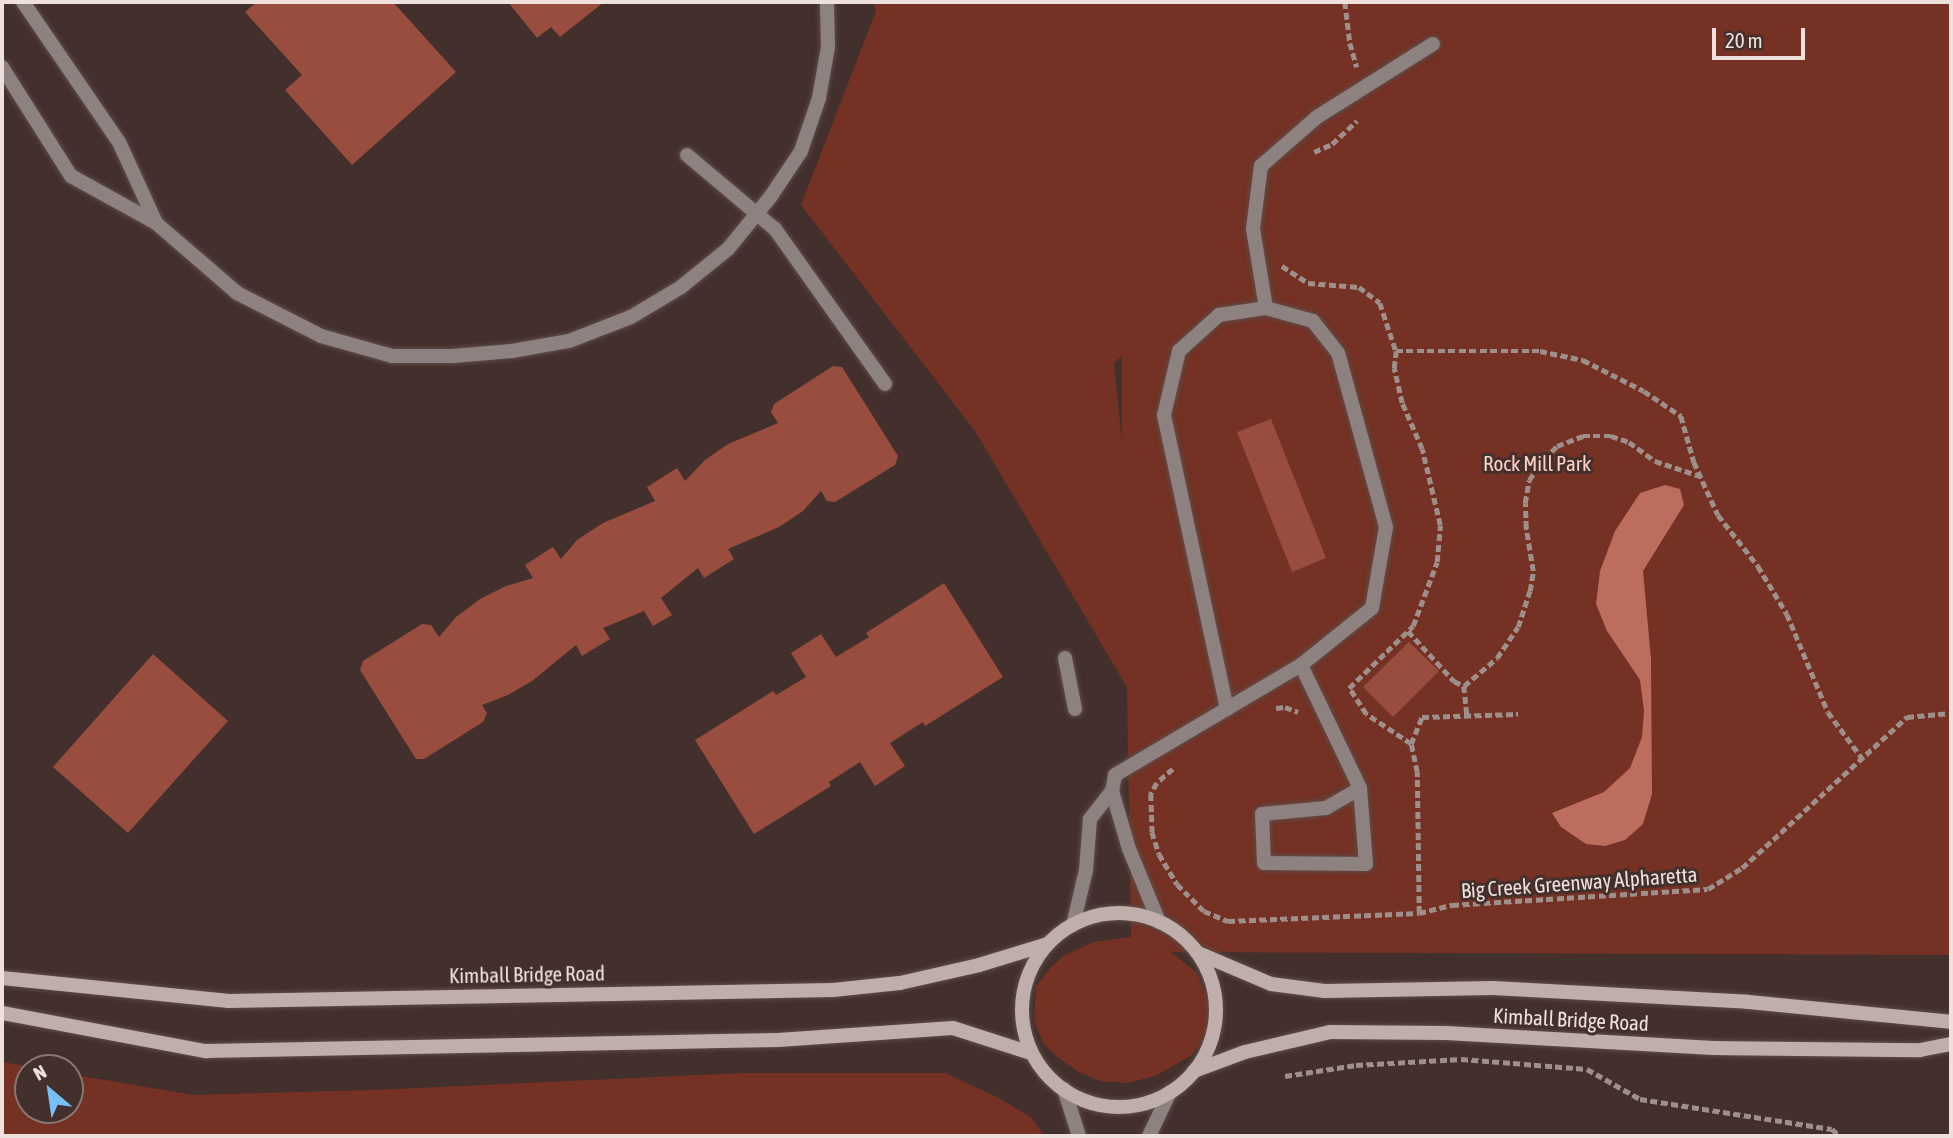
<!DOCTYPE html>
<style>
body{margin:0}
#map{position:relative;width:1953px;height:1138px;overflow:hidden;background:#43302c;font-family:"Asap Condensed",sans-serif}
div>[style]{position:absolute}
.green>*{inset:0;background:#743124}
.water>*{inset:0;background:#bc6d5d}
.building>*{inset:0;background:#984d3e}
.path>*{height:4.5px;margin-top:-2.25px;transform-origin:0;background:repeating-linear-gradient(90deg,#9f8f8b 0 7px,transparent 0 10.5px)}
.roads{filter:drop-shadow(0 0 2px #5e4c48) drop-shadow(0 0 2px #5e4c48)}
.lane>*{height:14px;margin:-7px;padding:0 7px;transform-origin:7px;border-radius:7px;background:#8d8280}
.street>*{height:14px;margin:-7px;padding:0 7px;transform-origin:7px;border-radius:7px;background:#8d8280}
.secondary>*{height:14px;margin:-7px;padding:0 7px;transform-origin:7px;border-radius:7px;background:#bfaeaa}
.secondary>.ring{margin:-7px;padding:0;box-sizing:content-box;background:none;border:14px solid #bfaeaa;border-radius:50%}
span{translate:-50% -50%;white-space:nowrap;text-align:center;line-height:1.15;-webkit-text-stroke:6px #43302c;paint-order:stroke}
.park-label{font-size:21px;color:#ffd1c7}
.street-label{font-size:21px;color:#ede0dd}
.frame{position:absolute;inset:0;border:4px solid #ede0dd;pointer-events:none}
.north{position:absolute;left:14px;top:1054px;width:70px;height:70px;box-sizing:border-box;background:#43302c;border:2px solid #877673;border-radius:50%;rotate:331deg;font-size:19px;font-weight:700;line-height:28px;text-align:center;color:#ede0dd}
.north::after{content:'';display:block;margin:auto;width:24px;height:32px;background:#76c0f7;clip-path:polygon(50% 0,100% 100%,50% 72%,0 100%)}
.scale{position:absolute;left:1712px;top:28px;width:93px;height:32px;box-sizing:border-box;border:4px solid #ede0dd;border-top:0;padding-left:9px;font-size:21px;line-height:24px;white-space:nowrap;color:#ede0dd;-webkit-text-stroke:5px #43302c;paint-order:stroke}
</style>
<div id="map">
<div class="green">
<div style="clip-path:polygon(evenodd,874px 2px,1951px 2px,1951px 955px,1171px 952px,1197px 973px,1210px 1004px,1209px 1032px,1192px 1055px,1155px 1076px,1127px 1083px,1100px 1081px,1077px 1071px,1056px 1056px,1044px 1044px,1034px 1022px,1036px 986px,1051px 967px,1065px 955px,1094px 942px,1131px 937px,1127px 687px,975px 431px,801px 205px,876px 11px,874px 2px,1121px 357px,1122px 358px,1122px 442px,1114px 363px,1121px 357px)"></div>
<div style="clip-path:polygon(2px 1062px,38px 1068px,28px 1068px,28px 1110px,70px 1110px,70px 1074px,193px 1095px,373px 1090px,743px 1073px,945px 1073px,997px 1097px,1032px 1118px,1044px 1136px,2px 1136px)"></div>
</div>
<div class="water">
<div style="clip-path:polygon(1665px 485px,1680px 489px,1684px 505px,1643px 571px,1651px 659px,1652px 794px,1643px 824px,1625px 840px,1605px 846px,1586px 844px,1561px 827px,1552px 813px,1604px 792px,1630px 768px,1642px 737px,1644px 711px,1640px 680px,1607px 631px,1596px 604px,1600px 571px,1615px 531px,1640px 493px)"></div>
</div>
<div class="building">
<div style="clip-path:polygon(257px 2px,393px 2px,456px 72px,352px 165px,285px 90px,302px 75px,245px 12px)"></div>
<div style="clip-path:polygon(508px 2px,604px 2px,560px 37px,551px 27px,537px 38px)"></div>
<div style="clip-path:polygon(833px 366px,842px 367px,898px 456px,895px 465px,835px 502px,827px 501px,821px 491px,803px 511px,779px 527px,728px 549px,734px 559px,704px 578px,698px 568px,661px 598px,672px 615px,653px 626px,644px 611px,603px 628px,610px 639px,582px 656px,576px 645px,532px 681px,508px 695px,482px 705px,487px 713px,483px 722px,424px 759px,416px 759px,360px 670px,363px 661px,422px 624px,431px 625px,439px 637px,456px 617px,480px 599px,506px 586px,533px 578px,525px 565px,553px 547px,561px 559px,577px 540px,603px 523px,655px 501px,647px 487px,677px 468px,685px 481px,705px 460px,728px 444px,778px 423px,771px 412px,774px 404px)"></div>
<div style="clip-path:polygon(1271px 419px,1326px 558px,1292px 572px,1237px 432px)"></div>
<div style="clip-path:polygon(944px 583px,1003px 677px,925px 726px,923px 722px,890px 743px,905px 766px,875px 786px,860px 762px,829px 782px,831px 786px,754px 834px,695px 740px,773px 691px,776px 695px,806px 677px,791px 653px,821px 634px,836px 657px,869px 637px,866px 633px)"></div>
<div style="clip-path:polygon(1409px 642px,1439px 671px,1393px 717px,1363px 687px)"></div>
<div style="clip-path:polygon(153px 654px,228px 721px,128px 833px,53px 767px)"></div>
</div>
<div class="path">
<div style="left:1345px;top:2px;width:41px;rotate:83deg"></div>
<div style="left:1350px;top:43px;width:25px;rotate:74deg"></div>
<div style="left:1314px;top:152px;width:20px;rotate:-24deg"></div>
<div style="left:1332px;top:144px;width:34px;rotate:-43deg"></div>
<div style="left:1282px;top:266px;width:31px;rotate:33deg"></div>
<div style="left:1308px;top:283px;width:51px;rotate:4.5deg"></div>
<div style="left:1359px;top:287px;width:26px;rotate:37deg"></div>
<div style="left:1380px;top:303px;width:51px;rotate:71.6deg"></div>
<div style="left:1408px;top:631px;width:68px;rotate:47.4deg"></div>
<div style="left:1454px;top:681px;width:11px;rotate:27deg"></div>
<div style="left:1464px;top:686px;width:30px;rotate:84deg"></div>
<div style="left:1464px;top:686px;width:43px;rotate:-40.3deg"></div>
<div style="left:1497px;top:658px;width:37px;rotate:-56deg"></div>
<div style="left:1518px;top:627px;width:38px;rotate:-72deg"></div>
<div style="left:1530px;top:591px;width:20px;rotate:-81deg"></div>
<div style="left:1533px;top:571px;width:44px;rotate:-99.2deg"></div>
<div style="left:1526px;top:528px;width:25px;rotate:-92deg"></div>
<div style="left:1525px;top:503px;width:23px;rotate:-80deg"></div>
<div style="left:1529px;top:480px;width:26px;rotate:-54deg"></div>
<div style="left:1544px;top:459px;width:18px;rotate:-45deg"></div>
<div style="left:1557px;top:446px;width:28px;rotate:-21deg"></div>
<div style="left:1583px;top:436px;width:28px"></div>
<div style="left:1611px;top:436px;width:19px;rotate:18deg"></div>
<div style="left:1629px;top:442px;width:32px;rotate:36deg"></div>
<div style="left:1655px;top:461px;width:47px;rotate:18.4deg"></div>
<div style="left:1276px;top:708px;width:9px;rotate:-6deg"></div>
<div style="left:1285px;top:707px;width:14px;rotate:21deg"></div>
<div style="left:1411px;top:744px;width:29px;rotate:-68deg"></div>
<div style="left:1422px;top:717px;width:96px;rotate:-1.8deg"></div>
<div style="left:1173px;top:769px;width:21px;rotate:139deg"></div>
<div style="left:1157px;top:783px;width:13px;rotate:119deg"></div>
<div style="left:1151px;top:794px;width:38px;rotate:88deg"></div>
<div style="left:1152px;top:832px;width:23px;rotate:72deg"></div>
<div style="left:1159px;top:854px;width:35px;rotate:59deg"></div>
<div style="left:1177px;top:884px;width:38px;rotate:45deg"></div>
<div style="left:1204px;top:911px;width:26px;rotate:23deg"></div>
<div style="left:1228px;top:921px;width:191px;rotate:-2.4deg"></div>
<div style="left:1419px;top:913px;width:34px;rotate:-14deg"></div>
<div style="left:1452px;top:905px;width:256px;rotate:-3.6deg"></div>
<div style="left:1708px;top:889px;width:40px;rotate:-32deg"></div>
<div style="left:1742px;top:868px;width:224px;rotate:-42.5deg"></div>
<div style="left:1907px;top:717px;width:44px;rotate:-5.2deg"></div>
<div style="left:1419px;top:913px;width:141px;rotate:-90.8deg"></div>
<div style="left:1417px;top:772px;width:29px;rotate:-102deg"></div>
<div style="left:1411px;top:744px;width:54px;rotate:-146.3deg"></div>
<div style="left:1366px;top:714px;width:31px;rotate:-123deg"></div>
<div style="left:1349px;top:688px;width:89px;rotate:-44.1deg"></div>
<div style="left:1413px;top:626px;width:68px;rotate:-69.4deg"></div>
<div style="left:1437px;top:562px;width:37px;rotate:-85deg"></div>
<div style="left:1440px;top:525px;width:78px;rotate:-103.3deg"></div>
<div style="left:1422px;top:449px;width:50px;rotate:-113.5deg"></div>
<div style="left:1402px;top:403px;width:36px;rotate:-103deg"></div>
<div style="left:1394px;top:368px;width:17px;rotate:-83deg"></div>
<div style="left:1396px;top:351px;width:144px"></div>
<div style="left:1540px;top:351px;width:44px;rotate:11.8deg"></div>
<div style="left:1583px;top:360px;width:68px;rotate:26.9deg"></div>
<div style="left:1644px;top:391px;width:45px;rotate:34deg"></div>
<div style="left:1681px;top:416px;width:48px;rotate:74.2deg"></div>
<div style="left:1694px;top:462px;width:58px;rotate:65.6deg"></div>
<div style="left:1718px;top:515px;width:65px;rotate:51.9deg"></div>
<div style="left:1758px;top:566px;width:56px;rotate:58.9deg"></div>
<div style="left:1787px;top:614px;width:106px;rotate:67.3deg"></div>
<div style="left:1828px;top:712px;width:57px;rotate:53.5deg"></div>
<div style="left:1285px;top:1076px;width:72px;rotate:-8.8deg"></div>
<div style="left:1356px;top:1065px;width:105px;rotate:-3.3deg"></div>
<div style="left:1461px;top:1059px;width:126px;rotate:4.5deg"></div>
<div style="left:1587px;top:1069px;width:61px;rotate:29.5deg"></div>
<div style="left:1640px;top:1099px;width:194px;rotate:8.9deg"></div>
<div style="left:1832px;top:1129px;width:11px;rotate:41deg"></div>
</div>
<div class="roads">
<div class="lane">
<div style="left:687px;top:155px;width:115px;rotate:40.1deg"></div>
<div style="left:775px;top:229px;width:190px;rotate:54.6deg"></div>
<div style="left:1065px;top:658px;width:52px;rotate:78.9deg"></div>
<div style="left:1301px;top:665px;width:91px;rotate:-38.8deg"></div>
<div style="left:1372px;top:608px;width:82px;rotate:-80.2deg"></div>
<div style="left:1386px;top:527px;width:180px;rotate:-105.4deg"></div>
<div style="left:1338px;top:353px;width:41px;rotate:-128deg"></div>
<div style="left:1313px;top:321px;width:49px;rotate:-164.5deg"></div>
<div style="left:1266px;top:308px;width:80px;rotate:-99.3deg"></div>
<div style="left:1253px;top:229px;width:64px;rotate:-82.8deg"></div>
<div style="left:1261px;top:166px;width:74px;rotate:-41.2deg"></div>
<div style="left:1317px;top:117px;width:137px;rotate:-32.2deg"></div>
<div style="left:1227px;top:709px;width:301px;rotate:-102.1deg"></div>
<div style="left:1164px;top:415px;width:66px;rotate:-76.8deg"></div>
<div style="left:1179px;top:351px;width:54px;rotate:-42deg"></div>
<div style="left:1219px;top:315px;width:48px;rotate:-8.5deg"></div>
<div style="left:1159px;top:922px;width:79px;rotate:-112.3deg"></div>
<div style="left:1129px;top:849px;width:60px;rotate:-106.3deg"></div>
<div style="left:1112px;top:791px;width:16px;rotate:-79deg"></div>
<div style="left:1115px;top:775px;width:216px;rotate:-30.6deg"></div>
<div style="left:1301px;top:665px;width:136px;rotate:64.4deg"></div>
<div style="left:1360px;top:788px;width:76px;rotate:85.5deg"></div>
<div style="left:1366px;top:864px;width:102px;rotate:-179.4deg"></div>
<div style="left:1264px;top:863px;width:49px;rotate:-92.3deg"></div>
<div style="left:1262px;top:814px;width:64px;rotate:-5.4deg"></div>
<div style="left:1326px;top:808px;width:39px;rotate:-30deg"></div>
<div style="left:1073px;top:925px;width:57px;rotate:-76.7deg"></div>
<div style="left:1086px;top:870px;width:51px;rotate:-85.5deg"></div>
<div style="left:1090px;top:819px;width:36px;rotate:-52deg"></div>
</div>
<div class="street">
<div style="left:23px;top:2px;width:170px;rotate:55.6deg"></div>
<div style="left:119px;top:142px;width:89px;rotate:65.4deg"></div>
<div style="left:2px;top:67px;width:129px;rotate:57.7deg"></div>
<div style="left:71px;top:176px;width:97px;rotate:28.9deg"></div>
<div style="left:156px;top:223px;width:107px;rotate:40.8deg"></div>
<div style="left:237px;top:293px;width:94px;rotate:27.1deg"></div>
<div style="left:321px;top:336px;width:74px;rotate:15.7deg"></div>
<div style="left:392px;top:356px;width:61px"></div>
<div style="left:453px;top:356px;width:59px;rotate:-4.8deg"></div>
<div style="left:512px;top:351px;width:58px;rotate:-10deg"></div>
<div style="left:569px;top:341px;width:66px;rotate:-21.2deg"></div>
<div style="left:631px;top:317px;width:58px;rotate:-31deg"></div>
<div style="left:681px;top:287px;width:60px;rotate:-39deg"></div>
<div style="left:728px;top:249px;width:68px;rotate:-50.9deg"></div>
<div style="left:771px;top:196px;width:54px;rotate:-56.3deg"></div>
<div style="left:801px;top:151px;width:56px;rotate:-71.2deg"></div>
<div style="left:819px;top:98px;width:52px;rotate:-80deg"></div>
<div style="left:828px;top:47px;width:45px;rotate:-91.3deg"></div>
<div style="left:1064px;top:1089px;width:49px;rotate:72.3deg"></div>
<div style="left:1149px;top:1136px;width:49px;rotate:-64.5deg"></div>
</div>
<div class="secondary">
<div class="ring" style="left:1022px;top:913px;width:180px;height:180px"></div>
<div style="left:1198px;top:953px;width:79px;rotate:23deg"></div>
<div style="left:1271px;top:984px;width:54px;rotate:7.4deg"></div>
<div style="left:1325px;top:991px;width:168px;rotate:-1deg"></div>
<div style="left:1493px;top:988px;width:255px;rotate:3.1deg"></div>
<div style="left:1748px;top:1002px;width:204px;rotate:5.6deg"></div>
<div style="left:2px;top:978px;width:228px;rotate:5.8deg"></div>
<div style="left:229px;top:1001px;width:604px;rotate:-1.04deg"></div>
<div style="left:833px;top:990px;width:67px;rotate:-6deg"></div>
<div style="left:900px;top:983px;width:81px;rotate:-12.8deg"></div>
<div style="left:979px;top:965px;width:72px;rotate:-16.9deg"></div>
<div style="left:2px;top:1013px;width:208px;rotate:10.6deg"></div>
<div style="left:206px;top:1051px;width:572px;rotate:-1.1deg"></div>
<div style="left:778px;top:1040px;width:175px;rotate:-3.9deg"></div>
<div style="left:953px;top:1028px;width:82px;rotate:17.8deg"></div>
<div style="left:1194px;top:1071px;width:54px;rotate:-20.4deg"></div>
<div style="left:1245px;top:1052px;width:87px;rotate:-13.2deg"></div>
<div style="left:1330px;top:1032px;width:116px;rotate:0.5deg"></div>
<div style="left:1446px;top:1033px;width:268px;rotate:3.2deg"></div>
<div style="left:1714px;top:1048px;width:206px;rotate:0.6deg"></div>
<div style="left:1920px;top:1050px;width:32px;rotate:-11deg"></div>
</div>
</div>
<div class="park-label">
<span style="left:1537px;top:463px">Rock Mill Park</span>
</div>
<div class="street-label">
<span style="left:1579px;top:882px;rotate:-4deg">Big Creek Greenway Alpharetta</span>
<span style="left:527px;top:974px;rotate:-1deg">Kimball Bridge Road</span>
<span style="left:1571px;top:1019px;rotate:3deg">Kimball Bridge Road</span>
</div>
<div class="frame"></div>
<div class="north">N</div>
<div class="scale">20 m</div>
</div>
